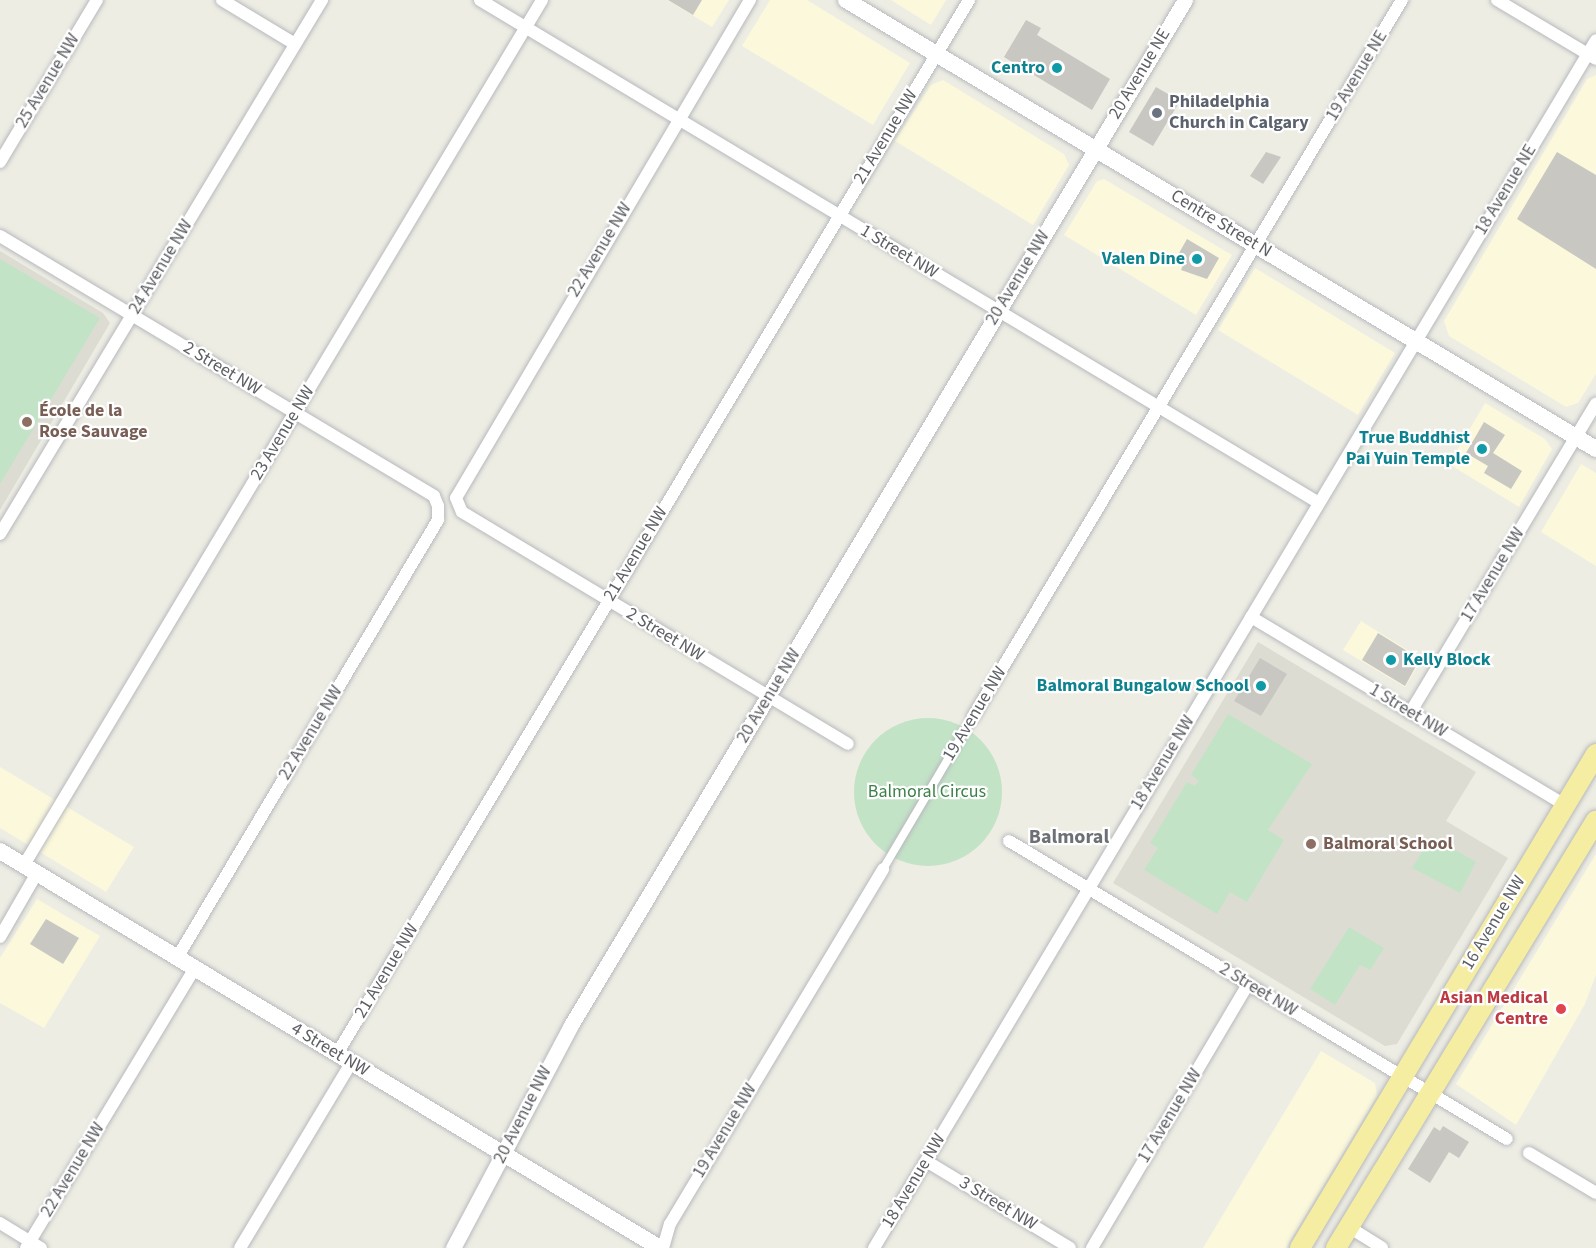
<!DOCTYPE html>
<meta charset="utf-8">
<style>
body{margin:0}
#map{position:relative;width:1596px;height:1248px;overflow:hidden;background:#edede4;font-family:"Source Sans 3",sans-serif}
div>[style]{position:absolute}
.commercial>*{inset:0;background:#fbf8dc}
.education>*{inset:0;background:#dddcd3}
.green>*{inset:0;background:#c3e3c7}
.round{border-radius:50%}
.building>*{inset:0;background:#c9c7c1}
.roads{filter:drop-shadow(0 0 2px #b7b9bd) drop-shadow(0 0 2px #b7b9bd)}
.pedestrian>*{height:8px;margin:-4px;padding:0 4px;transform-origin:4px;border-radius:4px;background:#fff}
.minor>*{height:12px;margin:-6px;padding:0 6px;transform-origin:6px;border-radius:6px;background:#fff}
.tertiary>*{height:15px;margin:-7.5px;padding:0 7.5px;transform-origin:7.5px;border-radius:7.5px;background:#fff}
.secondary>*{height:16px;margin:-8px;padding:0 8px;transform-origin:8px;border-radius:8px;background:#fff}
.trunk>*{height:20px;margin:-10px;padding:0 10px;transform-origin:10px;border-radius:10px;background:#f5eea2}
.dots>*{width:16px;height:16px;translate:-50% -50%;box-sizing:border-box;border:3px solid #fff;border-radius:50%}
span{translate:-50% -50%;white-space:nowrap;text-align:center;line-height:1.15;-webkit-text-stroke:4.5px #fff;paint-order:stroke}
.culture-label{font-size:18px;color:#0d838f;font-weight:700}
.right{translate:-100% -50%;text-align:right}
.left{translate:0 -50%;text-align:left}
.street-label{font-size:18px;color:#5c5f63}
.worship-label{font-size:18px;color:#5b616d;font-weight:700}
.education-label{font-size:18px;color:#785e54;font-weight:700}
.park-label{font-size:18px;color:#3d814a}
.health-label{font-size:18px;color:#be3a42;font-weight:700}
.neighbourhood-label{font-size:20px;color:#6d7075;font-weight:700}
</style>
<div id="map">
<div class="commercial">
<div style="clip-path:polygon(667px 0,729px 0,712px 27px)"></div>
<div style="clip-path:polygon(770px 0,807px 0,910px 63px,873px 125px,742px 46px)"></div>
<div style="clip-path:polygon(891px 0,946px 0,931px 25px)"></div>
<div style="clip-path:polygon(1596px 75px,1596px 374px,1578px 403px,1566px 407px,1449px 336px,1444px 321px,1587px 79px)"></div>
<div style="clip-path:polygon(943px 80px,1064px 154px,1069px 165px,1033px 225px,895px 141px,931px 85px)"></div>
<div style="clip-path:polygon(1104px 179px,1232px 255px,1196px 315px,1064px 235px,1097px 181px)"></div>
<div style="clip-path:polygon(1255px 268px,1395px 353px,1358px 415px,1218px 330px)"></div>
<div style="clip-path:polygon(1485px 403px,1545px 439px,1552px 449px,1519px 507px,1449px 464px)"></div>
<div style="clip-path:polygon(1581px 464px,1596px 473px,1596px 566px,1541px 532px)"></div>
<div style="clip-path:polygon(1361px 621px,1422px 659px,1405px 687px,1343px 650px)"></div>
<div style="clip-path:polygon(0 767px,134px 847px,106px 892px,0 828px)"></div>
<div style="clip-path:polygon(1596px 854px,1596px 975px,1585px 1004px,1516px 1125px,1456px 1084px)"></div>
<div style="clip-path:polygon(37px 899px,100px 936px,44px 1028px,0 1003px,0 958px)"></div>
<div style="clip-path:polygon(1321px 1051px,1375px 1083px,1377px 1096px,1286px 1248px,1203px 1248px)"></div>
</div>
<div class="education">
<div style="clip-path:polygon(0 251px,103px 313px,110px 323px,0 510px)"></div>
<div style="clip-path:polygon(1258px 642px,1476px 772px,1446px 821px,1508px 858px,1397px 1044px,1385px 1046px,1113px 883px)"></div>
</div>
<div class="green">
<div style="clip-path:polygon(0 259px,100px 318px,0 484px)"></div>
<div style="clip-path:polygon(1228px 714px,1312px 764px,1268px 830px,1284px 840px,1247px 902px,1230px 892px,1217px 914px,1144px 870px,1158px 848px,1150px 843px,1187px 782px,1195px 786px,1199px 781px,1191px 775px)"></div>
<div class="round" style="left:854px;top:718px;width:148px;height:148px"></div>
<div style="clip-path:polygon(1432px 836px,1476px 862px,1460px 893px,1412px 868px)"></div>
<div style="clip-path:polygon(1349px 927px,1384px 948px,1370px 970px,1360px 965px,1335px 1005px,1310px 989px)"></div>
</div>
<div class="building">
<div style="clip-path:polygon(668px 0,702px 0,693px 15px)"></div>
<div style="clip-path:polygon(1026px 20px,1041px 28px,1037px 35px,1110px 79px,1092px 110px,1004px 57px)"></div>
<div style="clip-path:polygon(1156px 87px,1180px 101px,1153px 146px,1129px 132px)"></div>
<div style="clip-path:polygon(1266px 152px,1281px 157px,1263px 184px,1250px 176px)"></div>
<div style="clip-path:polygon(1557px 152px,1596px 175px,1596px 269px,1517px 219px)"></div>
<div style="clip-path:polygon(1187px 239px,1219px 258px,1207px 279px,1181px 270px,1183px 265px,1175px 260px)"></div>
<div style="clip-path:polygon(1484px 422px,1505px 435px,1493px 453px,1522px 471px,1511px 489px,1484px 473px,1488px 466px,1466px 453px)"></div>
<div style="clip-path:polygon(1378px 633px,1420px 659px,1405px 686px,1362px 660px)"></div>
<div style="clip-path:polygon(1260px 658px,1287px 674px,1261px 716px,1234px 701px)"></div>
<div style="clip-path:polygon(46px 919px,79px 938px,63px 964px,30px 944px)"></div>
<div style="clip-path:polygon(1443px 1126px,1469px 1142px,1459px 1158px,1449px 1152px,1430px 1183px,1408px 1169px,1434px 1127px,1440px 1131px)"></div>
</div>
<div class="roads">
<div class="pedestrian">
<div style="left:883px;top:869px;width:177px;rotate:-59.4deg"></div>
</div>
<div class="minor">
<div style="left:222px;top:0;width:85px;rotate:31.1deg"></div>
<div style="left:480px;top:0;width:978px;rotate:30.94deg"></div>
<div style="left:750px;top:0;width:578px;rotate:120.56deg"></div>
<div style="left:456px;top:498px;width:15px;rotate:67deg"></div>
<div style="left:462px;top:512px;width:450px;rotate:31deg"></div>
<div style="left:1497px;top:0;width:115px;rotate:30.8deg"></div>
<div style="left:0;top:162px;width:189px;rotate:-59.1deg"></div>
<div style="left:0;top:236px;width:506px;rotate:30.92deg"></div>
<div style="left:434px;top:496px;width:11px;rotate:68deg"></div>
<div style="left:438px;top:506px;width:14px;rotate:90deg"></div>
<div style="left:438px;top:520px;width:510px;rotate:120.79deg"></div>
<div style="left:0;top:534px;width:624px;rotate:-58.91deg"></div>
<div style="left:1251px;top:617px;width:366px;rotate:30.9deg"></div>
<div style="left:1410px;top:713px;width:361px;rotate:-59deg"></div>
<div style="left:973px;top:717px;width:836px;rotate:-59.11deg"></div>
<div style="left:1009px;top:841px;width:580px;rotate:30.9deg"></div>
<div style="left:24px;top:865px;width:1008px;rotate:-59.08deg"></div>
<div style="left:0;top:937px;width:74px;rotate:-60deg"></div>
<div style="left:337px;top:1054px;width:1229px;rotate:-59.05deg"></div>
<div style="left:1529px;top:1153px;width:78px;rotate:30.8deg"></div>
<div style="left:926px;top:1161px;width:168px;rotate:31.1deg"></div>
<div style="left:0;top:1223px;width:48px;rotate:31.4deg"></div>
<div style="left:1349px;top:1227px;width:39px;rotate:32deg"></div>
<div style="left:26px;top:1248px;width:327px;rotate:-58.9deg"></div>
<div style="left:240px;top:1248px;width:216px;rotate:-59deg"></div>
<div style="left:663px;top:1248px;width:25px;rotate:-74deg"></div>
<div style="left:670px;top:1224px;width:414px;rotate:-59deg"></div>
<div style="left:874px;top:1248px;width:1407px;rotate:-59.13deg"></div>
<div style="left:1092px;top:1248px;width:307px;rotate:-59.4deg"></div>
</div>
<div class="tertiary">
<div style="left:453px;top:1248px;width:252px;rotate:-62.1deg"></div>
<div style="left:571px;top:1025px;width:1195px;rotate:-59.08deg"></div>
</div>
<div class="secondary">
<div style="left:846px;top:0;width:874px;rotate:30.91deg"></div>
<div style="left:0;top:851px;width:770px;rotate:31.03deg"></div>
</div>
<div class="trunk">
<div style="left:1300px;top:1248px;width:576px;rotate:-59.07deg"></div>
<div style="left:1336px;top:1248px;width:500px;rotate:-58.7deg"></div>
</div>
</div>
<div class="dots">
<div style="left:1057px;top:68px;background:#0f9aa8"></div>
<div style="left:1157px;top:113px;background:#6b7280"></div>
<div style="left:1197px;top:259px;background:#0f9aa8"></div>
<div style="left:27px;top:422px;background:#8d6e63"></div>
<div style="left:1482px;top:449px;background:#0f9aa8"></div>
<div style="left:1391px;top:660px;background:#0f9aa8"></div>
<div style="left:1261px;top:686px;background:#0f9aa8"></div>
<div style="left:1311px;top:844px;background:#8d6e63"></div>
<div style="left:1561px;top:1009px;background:#e0444e"></div>
</div>
<div class="culture-label">
<span class="right" style="left:1045px;top:68px">Centro</span>
<span class="right" style="left:1185px;top:259px">Valen Dine</span>
<span class="right" style="left:1470px;top:449px">True Buddhist<br>Pai Yuin Temple</span>
<span class="left" style="left:1403px;top:660px">Kelly Block</span>
<span class="right" style="left:1249px;top:686px">Balmoral Bungalow School</span>
</div>
<div class="street-label">
<span style="left:1140px;top:74px;rotate:-59deg">20 Avenue NE</span>
<span style="left:1357px;top:76px;rotate:-59deg">19 Avenue NE</span>
<span style="left:48px;top:81px;rotate:-59deg">25 Avenue NW</span>
<span style="left:886px;top:137px;rotate:-59deg">21 Avenue NW</span>
<span style="left:1506px;top:190px;rotate:-59deg">18 Avenue NE</span>
<span style="left:1221px;top:224px;rotate:31deg">Centre Street N</span>
<span style="left:600px;top:250px;rotate:-59deg">22 Avenue NW</span>
<span style="left:899px;top:252px;rotate:31deg">1 Street NW</span>
<span style="left:161px;top:267px;rotate:-59deg">24 Avenue NW</span>
<span style="left:1018px;top:278px;rotate:-59deg">20 Avenue NW</span>
<span style="left:222px;top:369px;rotate:31deg">2 Street NW</span>
<span style="left:283px;top:433px;rotate:-59deg">23 Avenue NW</span>
<span style="left:636px;top:554px;rotate:-59deg">21 Avenue NW</span>
<span style="left:1493px;top:575px;rotate:-59deg">17 Avenue NW</span>
<span style="left:665px;top:635px;rotate:31deg">2 Street NW</span>
<span style="left:769px;top:696px;rotate:-59deg">20 Avenue NW</span>
<span style="left:1408px;top:711px;rotate:31deg">1 Street NW</span>
<span style="left:975px;top:714px;rotate:-59deg">19 Avenue NW</span>
<span style="left:311px;top:733px;rotate:-59deg">22 Avenue NW</span>
<span style="left:1163px;top:763px;rotate:-59deg">18 Avenue NW</span>
<span style="left:1494px;top:923px;rotate:-59deg">16 Avenue NW</span>
<span style="left:387px;top:971px;rotate:-59deg">21 Avenue NW</span>
<span style="left:1258px;top:990px;rotate:31deg">2 Street NW</span>
<span style="left:330px;top:1050px;rotate:31deg">4 Street NW</span>
<span style="left:523px;top:1115px;rotate:-63deg">20 Avenue NW</span>
<span style="left:1170px;top:1116px;rotate:-59deg">17 Avenue NW</span>
<span style="left:725px;top:1131px;rotate:-59deg">19 Avenue NW</span>
<span style="left:73px;top:1170px;rotate:-59deg">22 Avenue NW</span>
<span style="left:914px;top:1181px;rotate:-59deg">18 Avenue NW</span>
<span style="left:998px;top:1204px;rotate:31deg">3 Street NW</span>
</div>
<div class="worship-label">
<span class="left" style="left:1169px;top:113px">Philadelphia<br>Church in Calgary</span>
</div>
<div class="education-label">
<span class="left" style="left:39px;top:422px">École de la<br>Rose Sauvage</span>
<span class="left" style="left:1323px;top:844px">Balmoral School</span>
</div>
<div class="park-label">
<span style="left:927px;top:792px">Balmoral Circus</span>
</div>
<div class="health-label">
<span class="right" style="left:1548px;top:1009px">Asian Medical<br>Centre</span>
</div>
<div class="neighbourhood-label">
<span style="left:1069px;top:837px">Balmoral</span>
</div>
</div>
